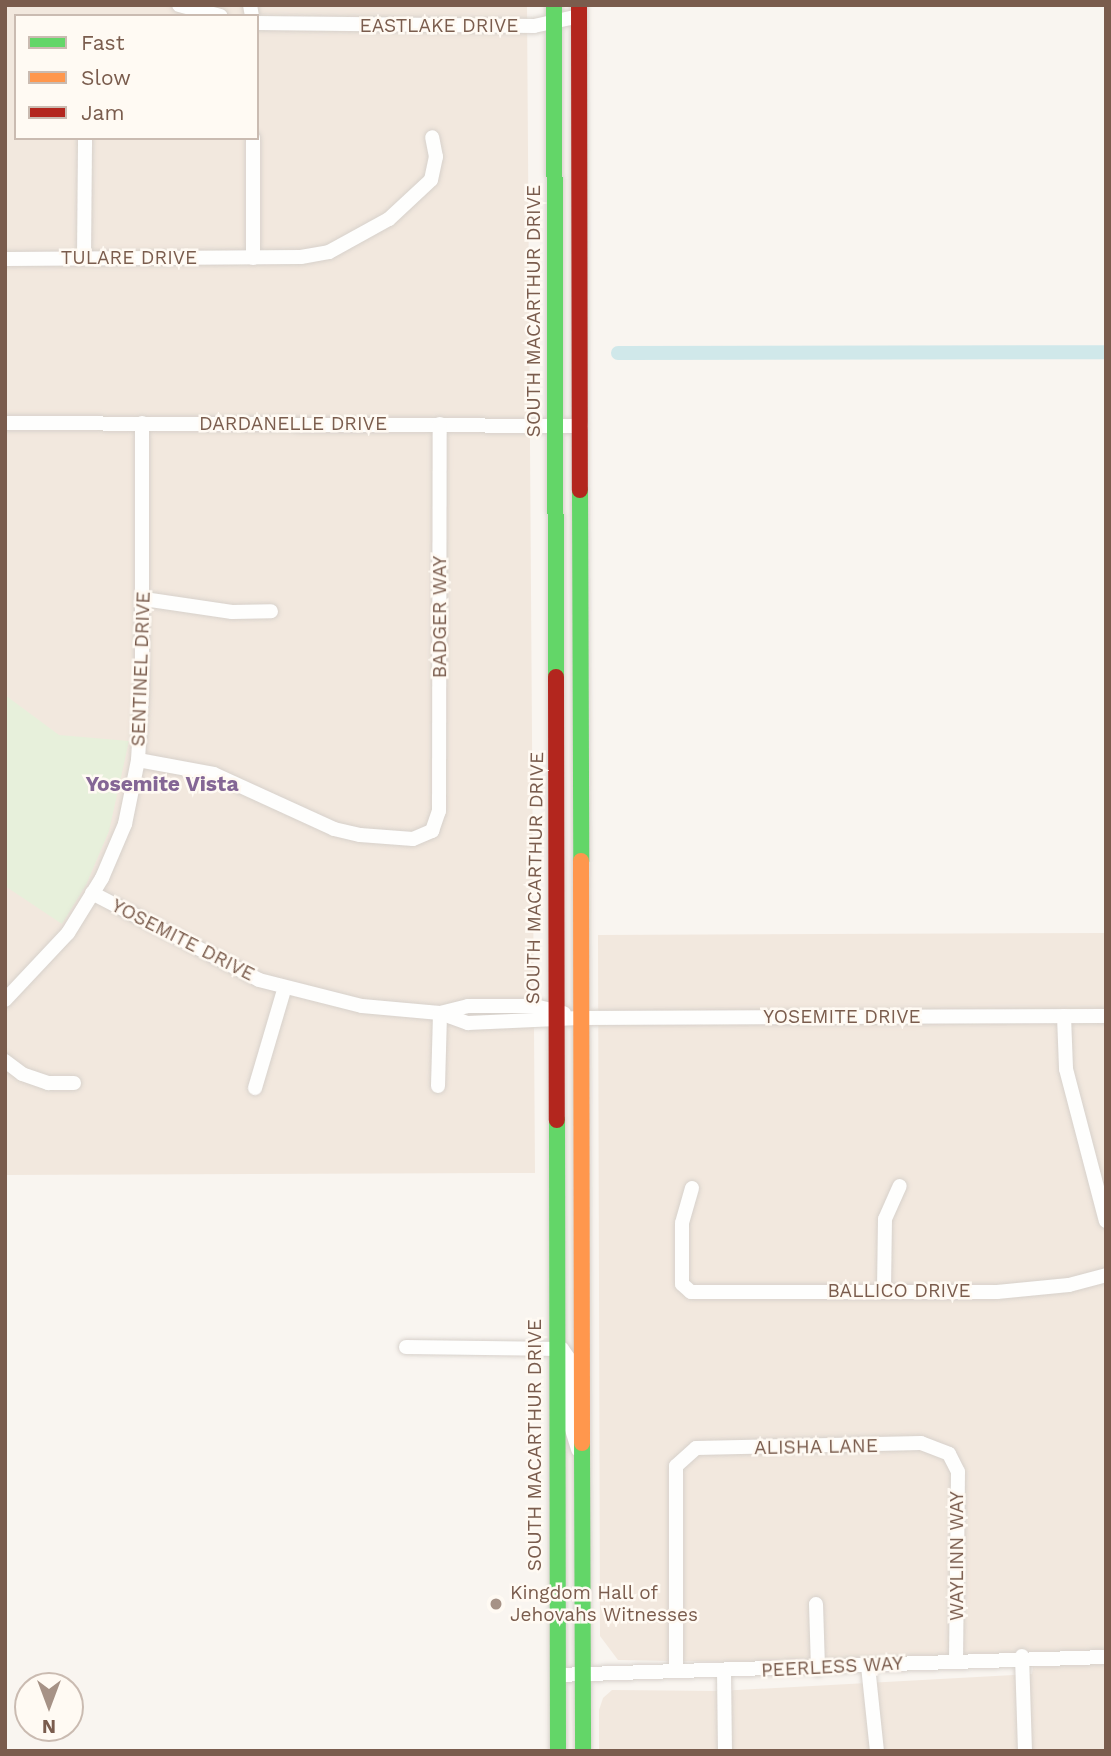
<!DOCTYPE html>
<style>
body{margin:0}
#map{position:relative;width:1111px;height:1756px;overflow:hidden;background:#f9f5f0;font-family:"Work Sans",sans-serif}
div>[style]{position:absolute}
.residential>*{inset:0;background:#f2e8de}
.green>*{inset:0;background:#e7f0db}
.canal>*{height:14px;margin:-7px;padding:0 7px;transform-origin:7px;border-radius:7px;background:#d0e8ea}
.roads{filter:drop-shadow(0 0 2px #d7d1cb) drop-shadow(0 0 2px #d7d1cb)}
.street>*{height:14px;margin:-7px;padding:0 7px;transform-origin:7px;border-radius:7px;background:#fefefd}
.fast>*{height:16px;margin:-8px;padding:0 8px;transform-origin:8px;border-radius:8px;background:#63d668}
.slow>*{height:16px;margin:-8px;padding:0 8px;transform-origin:8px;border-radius:8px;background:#ff974d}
.jam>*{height:16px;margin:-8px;padding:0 8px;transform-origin:8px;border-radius:8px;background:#b3261e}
.dots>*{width:19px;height:19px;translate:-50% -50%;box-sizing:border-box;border:4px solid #fffaf3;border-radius:50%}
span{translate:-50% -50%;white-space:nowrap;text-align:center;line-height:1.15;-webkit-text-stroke:5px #fffaf3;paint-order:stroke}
.street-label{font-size:19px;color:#7a5c4d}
.poi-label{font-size:19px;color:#7a5c4d}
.left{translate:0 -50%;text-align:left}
.neighbourhood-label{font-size:21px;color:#846695;font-weight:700}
.frame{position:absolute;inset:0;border:7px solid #7a5c4d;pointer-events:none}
.legend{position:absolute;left:14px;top:14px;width:245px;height:126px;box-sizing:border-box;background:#fffaf3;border:2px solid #cabbb1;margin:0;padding:9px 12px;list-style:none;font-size:21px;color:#7a5c4d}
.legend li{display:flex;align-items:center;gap:14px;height:35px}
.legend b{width:35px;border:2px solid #cabbb1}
.north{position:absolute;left:14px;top:1672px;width:70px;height:70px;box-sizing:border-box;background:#fffaf3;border:2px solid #cabbb1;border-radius:50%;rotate:180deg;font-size:19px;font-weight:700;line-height:28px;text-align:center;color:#7a5c4d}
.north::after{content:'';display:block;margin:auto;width:24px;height:32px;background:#a69286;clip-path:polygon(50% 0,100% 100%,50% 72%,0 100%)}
</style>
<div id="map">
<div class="residential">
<div style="clip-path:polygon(evenodd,5px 5px,527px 5px,535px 1173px,5px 1175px,5px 5px,16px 16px,257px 16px,257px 138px,16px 138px,16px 16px)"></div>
<div style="clip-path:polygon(1106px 933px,1106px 1751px,599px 1751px,599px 1710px,603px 1698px,612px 1690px,719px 1691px,1032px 1674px,1033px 1667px,618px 1660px,600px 1636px,598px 935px)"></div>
</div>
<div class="green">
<div style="clip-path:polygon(5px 695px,59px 735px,129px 741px,109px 831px,86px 885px,62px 924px,5px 886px)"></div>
</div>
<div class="canal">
<div style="left:618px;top:353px;width:488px;rotate:-0.1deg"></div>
</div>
<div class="roads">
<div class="street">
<div style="left:179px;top:5px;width:43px;rotate:14.7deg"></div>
<div style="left:250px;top:5px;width:11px;rotate:80deg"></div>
<div style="left:257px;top:23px;width:277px;rotate:0.6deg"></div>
<div style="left:534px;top:26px;width:46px;rotate:-12.5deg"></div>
<div style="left:84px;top:258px;width:120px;rotate:-89.5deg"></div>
<div style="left:253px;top:258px;width:120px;rotate:-90deg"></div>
<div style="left:5px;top:259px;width:296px;rotate:-0.4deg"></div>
<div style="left:301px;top:257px;width:28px;rotate:-10deg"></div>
<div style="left:329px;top:252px;width:68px;rotate:-28.8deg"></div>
<div style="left:389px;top:219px;width:57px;rotate:-42.9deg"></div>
<div style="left:431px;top:180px;width:24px;rotate:-78deg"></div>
<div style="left:436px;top:157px;width:20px;rotate:-101deg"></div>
<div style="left:5px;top:423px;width:576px;rotate:0.3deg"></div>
<div style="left:144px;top:599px;width:89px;rotate:8.4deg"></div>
<div style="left:232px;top:612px;width:39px;rotate:-1deg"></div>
<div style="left:138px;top:760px;width:77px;rotate:10.4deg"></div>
<div style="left:214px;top:774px;width:132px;rotate:24.6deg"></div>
<div style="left:334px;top:829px;width:27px;rotate:13deg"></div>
<div style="left:360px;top:835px;width:53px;rotate:4.3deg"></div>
<div style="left:413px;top:839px;width:21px;rotate:-23deg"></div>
<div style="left:432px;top:831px;width:21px;rotate:-71deg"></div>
<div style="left:439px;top:811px;width:387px;rotate:-89.9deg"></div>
<div style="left:92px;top:893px;width:188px;rotate:27.5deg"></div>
<div style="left:259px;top:980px;width:106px;rotate:14.2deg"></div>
<div style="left:362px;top:1006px;width:78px;rotate:5.1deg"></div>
<div style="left:440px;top:1013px;width:30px;rotate:20deg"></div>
<div style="left:468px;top:1023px;width:111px;rotate:-2.6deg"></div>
<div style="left:579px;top:1018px;width:527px;rotate:-0.22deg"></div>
<div style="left:5px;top:1000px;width:92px;rotate:-46.8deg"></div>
<div style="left:68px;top:933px;width:65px;rotate:-58.3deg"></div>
<div style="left:102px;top:878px;width:59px;rotate:-66.9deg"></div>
<div style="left:125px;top:824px;width:65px;rotate:-78.5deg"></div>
<div style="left:138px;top:760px;width:68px;rotate:-86.6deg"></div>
<div style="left:142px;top:692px;width:269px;rotate:-90deg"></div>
<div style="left:440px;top:1013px;width:29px;rotate:-14deg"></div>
<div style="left:468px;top:1006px;width:67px"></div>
<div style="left:535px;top:1006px;width:30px;rotate:14deg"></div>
<div style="left:1064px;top:1016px;width:53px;rotate:87.8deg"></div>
<div style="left:1066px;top:1069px;width:157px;rotate:75.3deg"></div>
<div style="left:5px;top:1061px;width:21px;rotate:37deg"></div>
<div style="left:22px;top:1074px;width:28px;rotate:19deg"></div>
<div style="left:48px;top:1083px;width:26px"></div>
<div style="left:438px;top:1086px;width:73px;rotate:-88.4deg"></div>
<div style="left:255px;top:1088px;width:105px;rotate:-73.5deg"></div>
<div style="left:692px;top:1188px;width:36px;rotate:106deg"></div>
<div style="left:682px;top:1223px;width:61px;rotate:90deg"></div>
<div style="left:682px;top:1284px;width:12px;rotate:42deg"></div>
<div style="left:691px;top:1292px;width:306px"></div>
<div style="left:997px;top:1292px;width:72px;rotate:-5.6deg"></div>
<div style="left:1069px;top:1285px;width:38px;rotate:-15deg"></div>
<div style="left:884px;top:1290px;width:71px;rotate:-89.2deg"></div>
<div style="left:885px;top:1219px;width:36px;rotate:-66deg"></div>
<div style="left:406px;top:1347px;width:156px;rotate:0.7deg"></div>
<div style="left:562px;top:1349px;width:12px;rotate:55deg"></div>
<div style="left:569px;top:1359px;width:64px;rotate:89.1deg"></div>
<div style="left:570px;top:1423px;width:28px;rotate:73deg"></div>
<div style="left:816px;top:1604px;width:65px;rotate:88.2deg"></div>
<div style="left:1022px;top:1656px;width:95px;rotate:88.2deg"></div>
<div style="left:868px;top:1666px;width:85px;rotate:84deg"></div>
<div style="left:676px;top:1671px;width:205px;rotate:-90deg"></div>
<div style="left:676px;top:1466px;width:27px;rotate:-42deg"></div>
<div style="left:696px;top:1448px;width:225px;rotate:-1.3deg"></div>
<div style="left:921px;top:1443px;width:30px;rotate:21deg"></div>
<div style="left:949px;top:1454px;width:20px;rotate:63deg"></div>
<div style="left:958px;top:1472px;width:187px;rotate:90.6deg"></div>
<div style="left:724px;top:1671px;width:80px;rotate:89.3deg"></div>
<div style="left:557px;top:1675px;width:549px;rotate:-1.88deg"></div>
</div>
<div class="fast">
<div style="left:554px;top:5px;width:672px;rotate:89.83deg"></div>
<div style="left:580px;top:490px;width:371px;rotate:89.8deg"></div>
<div style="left:557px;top:1120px;width:631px;rotate:89.91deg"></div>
<div style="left:582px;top:1443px;width:308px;rotate:89.8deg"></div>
</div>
<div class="slow">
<div style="left:581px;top:861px;width:582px;rotate:89.9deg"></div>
</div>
<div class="jam">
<div style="left:579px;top:5px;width:485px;rotate:89.9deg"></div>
<div style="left:556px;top:677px;width:443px;rotate:89.9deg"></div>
</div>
</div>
<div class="dots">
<div style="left:496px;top:1604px;background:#a69286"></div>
</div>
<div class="street-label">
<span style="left:439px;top:26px">EASTLAKE DRIVE</span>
<span style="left:129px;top:258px">TULARE DRIVE</span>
<span style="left:534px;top:311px;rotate:-90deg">SOUTH MACARTHUR DRIVE</span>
<span style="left:293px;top:424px">DARDANELLE DRIVE</span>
<span style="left:440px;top:617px;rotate:-90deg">BADGER WAY</span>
<span style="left:141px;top:669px;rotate:-88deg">SENTINEL DRIVE</span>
<span style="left:535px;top:878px;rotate:-89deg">SOUTH MACARTHUR DRIVE</span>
<span style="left:183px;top:940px;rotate:27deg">YOSEMITE DRIVE</span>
<span style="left:842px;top:1017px">YOSEMITE DRIVE</span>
<span style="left:899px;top:1291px">BALLICO DRIVE</span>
<span style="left:535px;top:1445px;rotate:-90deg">SOUTH MACARTHUR DRIVE</span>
<span style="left:816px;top:1447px;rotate:-1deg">ALISHA LANE</span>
<span style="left:957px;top:1556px;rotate:-90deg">WAYLINN WAY</span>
<span style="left:832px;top:1667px;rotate:-3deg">PEERLESS WAY</span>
</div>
<div class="poi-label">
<span class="left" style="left:510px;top:1604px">Kingdom Hall of<br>Jehovahs Witnesses</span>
</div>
<div class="neighbourhood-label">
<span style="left:162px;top:784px">Yosemite Vista</span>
</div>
<div class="frame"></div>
<ul class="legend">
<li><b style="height:9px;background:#63d668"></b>Fast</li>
<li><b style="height:9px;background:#ff974d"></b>Slow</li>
<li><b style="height:9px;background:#b3261e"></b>Jam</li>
</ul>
<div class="north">N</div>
</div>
